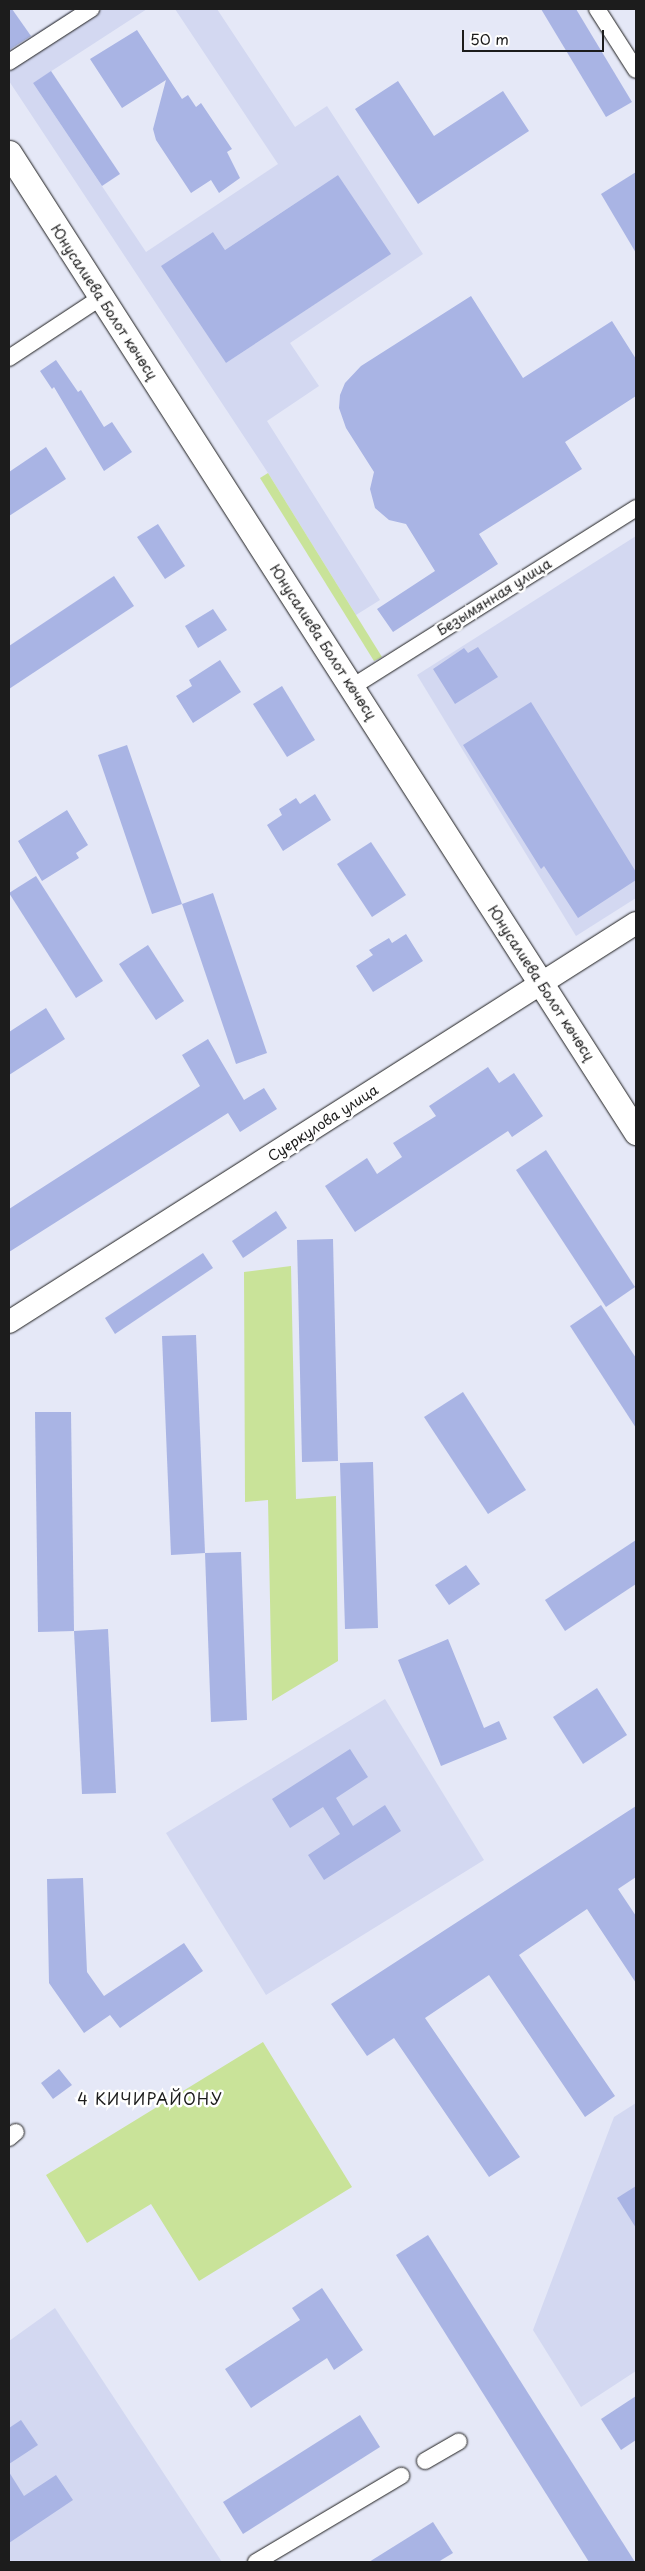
<!DOCTYPE html>
<meta charset="utf-8">
<style>
body{margin:0}
#map{position:relative;width:645px;height:2571px;overflow:hidden;background:#e5e8f7;font-family:"Playpen Sans",sans-serif}
div>[style]{position:absolute}
.built>*{inset:0;background:#d3d8f1}
.green>*{inset:0;background:#c9e399}
.building>*{inset:0;background:#a9b4e4}
.roads{filter:drop-shadow(0 0 1px #1c1c1c) drop-shadow(0 0 1px #1c1c1c)}
.minor>*{height:16px;margin:-8px;padding:0 8px;transform-origin:8px;border-radius:8px;background:#fff}
.secondary>*{height:22px;margin:-11px;padding:0 11px;transform-origin:11px;border-radius:11px;background:#fff}
.primary>*{height:25px;margin:-12.5px;padding:0 12.5px;transform-origin:12.5px;border-radius:12.5px;background:#fff}
span{translate:-50% -50%;white-space:nowrap;text-align:center;line-height:1.15;-webkit-text-stroke:5px #fff;paint-order:stroke}
.street-label{font-size:14px;color:#1c1c1c}
.quarter-label{font-size:16px;color:#1c1c1c;letter-spacing:1px}
.frame{position:absolute;inset:0;border:10px solid #1c1c1c;pointer-events:none}
.scale{position:absolute;left:462px;top:30px;width:142px;height:22px;box-sizing:border-box;border:2px solid #1c1c1c;border-top:0;padding-left:6px;font-size:15px;line-height:18px;white-space:nowrap;color:#1c1c1c;-webkit-text-stroke:4px #fff;paint-order:stroke}
</style>
<div id="map">
<div class="built">
<div style="clip-path:polygon(evenodd,73px 9px,147px 9px,33px 83px,146px 252px,278px 164px,175px 9px,217px 9px,295px 127px,327px 106px,423px 254px,290px 343px,319px 386px,267px 421px,380px 600px,356px 615px,268px 473px,9px 81px,9px 43px,13px 48px,73px 9px,338px 175px,390px 254px,226px 363px,162px 266px,213px 232px,225px 250px,338px 175px)"></div>
<div style="clip-path:polygon(636px 536px,636px 898px,576px 936px,417px 675px)"></div>
<div style="clip-path:polygon(385px 1699px,484px 1860px,266px 1995px,166px 1833px)"></div>
<div style="clip-path:polygon(636px 2103px,636px 2371px,581px 2407px,533px 2330px,614px 2117px)"></div>
<div style="clip-path:polygon(55px 2308px,222px 2562px,9px 2562px,9px 2341px)"></div>
</div>
<div class="green">
<div style="clip-path:polygon(268px 473px,382px 657px,374px 661px,260px 478px)"></div>
<div style="clip-path:polygon(291px 1266px,296px 1499px,336px 1496px,338px 1661px,272px 1701px,268px 1500px,245px 1502px,244px 1272px)"></div>
<div style="clip-path:polygon(263px 2042px,352px 2187px,199px 2281px,151px 2204px,87px 2243px,46px 2175px)"></div>
</div>
<div class="building">
<div style="clip-path:polygon(9px 9px,12px 9px,31px 36px,9px 50px)"></div>
<div style="clip-path:polygon(541px 9px,576px 9px,632px 102px,606px 117px)"></div>
<div style="clip-path:polygon(137px 30px,182px 99px,188px 95px,196px 107px,201px 103px,232px 149px,227px 152px,240px 178px,219px 193px,211px 180px,191px 193px,156px 140px,153px 129px,166px 80px,122px 108px,90px 59px)"></div>
<div style="clip-path:polygon(51px 71px,120px 174px,102px 186px,33px 83px)"></div>
<div style="clip-path:polygon(398px 81px,434px 136px,503px 91px,529px 131px,418px 204px,355px 109px)"></div>
<div style="clip-path:polygon(636px 172px,636px 253px,601px 194px)"></div>
<div style="clip-path:polygon(338px 175px,391px 254px,226px 363px,161px 266px,213px 232px,225px 250px)"></div>
<div style="clip-path:polygon(471px 296px,523px 378px,612px 321px,636px 359px,636px 396px,565px 442px,582px 469px,479px 534px,498px 564px,393px 632px,377px 609px,435px 571px,406px 524px,389px 520px,375px 508px,370px 489px,374px 472px,346px 428px,339px 408px,340px 395px,345px 383px,361px 366px)"></div>
<div style="clip-path:polygon(56px 360px,78px 392px,81px 390px,104px 427px,112px 422px,132px 452px,104px 471px,54px 387px,52px 389px,40px 371px)"></div>
<div style="clip-path:polygon(46px 447px,66px 479px,9px 516px,9px 472px)"></div>
<div style="clip-path:polygon(158px 524px,185px 566px,165px 579px,137px 537px)"></div>
<div style="clip-path:polygon(114px 576px,134px 606px,9px 689px,9px 646px)"></div>
<div style="clip-path:polygon(213px 609px,227px 630px,198px 648px,185px 626px)"></div>
<div style="clip-path:polygon(478px 647px,498px 677px,455px 704px,433px 669px,464px 648px,468px 653px)"></div>
<div style="clip-path:polygon(220px 660px,241px 692px,193px 723px,176px 696px,192px 686px,189px 680px)"></div>
<div style="clip-path:polygon(282px 686px,315px 740px,287px 757px,253px 704px)"></div>
<div style="clip-path:polygon(531px 702px,636px 872px,636px 880px,578px 918px,544px 866px,541px 869px,463px 745px)"></div>
<div style="clip-path:polygon(127px 745px,182px 904px,152px 914px,98px 755px)"></div>
<div style="clip-path:polygon(315px 794px,331px 820px,283px 851px,267px 825px,282px 815px,279px 809px,296px 798px,300px 804px)"></div>
<div style="clip-path:polygon(67px 810px,88px 845px,76px 853px,79px 858px,42px 881px,18px 841px)"></div>
<div style="clip-path:polygon(371px 842px,406px 895px,372px 917px,337px 864px)"></div>
<div style="clip-path:polygon(36px 876px,103px 981px,76px 998px,9px 893px)"></div>
<div style="clip-path:polygon(213px 893px,267px 1053px,236px 1064px,182px 904px)"></div>
<div style="clip-path:polygon(406px 934px,423px 961px,373px 992px,356px 966px,373px 955px,369px 950px,389px 938px,392px 943px)"></div>
<div style="clip-path:polygon(148px 945px,184px 1001px,156px 1020px,119px 964px)"></div>
<div style="clip-path:polygon(46px 1008px,65px 1039px,9px 1075px,9px 1032px)"></div>
<div style="clip-path:polygon(208px 1039px,244px 1100px,264px 1088px,277px 1109px,240px 1132px,228px 1113px,9px 1252px,9px 1209px,200px 1086px,182px 1055px)"></div>
<div style="clip-path:polygon(488px 1067px,499px 1083px,514px 1073px,543px 1116px,512px 1137px,508px 1131px,355px 1232px,325px 1186px,367px 1158px,377px 1174px,402px 1157px,393px 1143px,436px 1116px,429px 1106px)"></div>
<div style="clip-path:polygon(546px 1150px,635px 1287px,606px 1307px,516px 1170px)"></div>
<div style="clip-path:polygon(276px 1211px,287px 1228px,243px 1258px,232px 1241px)"></div>
<div style="clip-path:polygon(333px 1239px,338px 1461px,302px 1462px,297px 1240px)"></div>
<div style="clip-path:polygon(203px 1253px,213px 1268px,115px 1334px,105px 1318px)"></div>
<div style="clip-path:polygon(601px 1305px,636px 1358px,636px 1428px,570px 1326px)"></div>
<div style="clip-path:polygon(196px 1335px,205px 1553px,171px 1555px,162px 1336px)"></div>
<div style="clip-path:polygon(463px 1392px,526px 1490px,488px 1514px,424px 1417px)"></div>
<div style="clip-path:polygon(35px 1412px,71px 1412px,74px 1631px,38px 1632px)"></div>
<div style="clip-path:polygon(373px 1462px,378px 1628px,345px 1629px,340px 1463px)"></div>
<div style="clip-path:polygon(636px 1540px,636px 1584px,565px 1631px,545px 1600px)"></div>
<div style="clip-path:polygon(241px 1552px,247px 1720px,211px 1722px,205px 1553px)"></div>
<div style="clip-path:polygon(466px 1565px,480px 1584px,449px 1605px,435px 1585px)"></div>
<div style="clip-path:polygon(108px 1629px,116px 1793px,82px 1794px,74px 1631px)"></div>
<div style="clip-path:polygon(448px 1639px,484px 1728px,499px 1721px,507px 1739px,441px 1766px,398px 1660px)"></div>
<div style="clip-path:polygon(597px 1688px,627px 1735px,583px 1764px,553px 1717px)"></div>
<div style="clip-path:polygon(350px 1749px,368px 1777px,336px 1798px,353px 1826px,385px 1805px,401px 1831px,324px 1880px,308px 1855px,340px 1834px,323px 1807px,290px 1828px,272px 1799px)"></div>
<div style="clip-path:polygon(636px 1806px,636px 1877px,618px 1889px,636px 1916px,636px 1983px,587px 1909px,519px 1955px,615px 2096px,585px 2117px,489px 1975px,425px 2018px,520px 2157px,489px 2177px,394px 2038px,367px 2056px,331px 2004px)"></div>
<div style="clip-path:polygon(83px 1878px,87px 1972px,104px 1996px,184px 1943px,203px 1971px,120px 2028px,110px 2015px,84px 2033px,49px 1983px,47px 1879px)"></div>
<div style="clip-path:polygon(59px 2069px,72px 2085px,53px 2099px,41px 2083px)"></div>
<div style="clip-path:polygon(636px 2186px,636px 2228px,617px 2198px)"></div>
<div style="clip-path:polygon(428px 2235px,635px 2562px,589px 2562px,396px 2255px)"></div>
<div style="clip-path:polygon(322px 2288px,363px 2350px,334px 2370px,327px 2358px,251px 2408px,225px 2369px,300px 2320px,292px 2308px)"></div>
<div style="clip-path:polygon(636px 2396px,636px 2440px,621px 2450px,601px 2419px)"></div>
<div style="clip-path:polygon(360px 2415px,380px 2447px,243px 2534px,223px 2502px)"></div>
<div style="clip-path:polygon(21px 2420px,38px 2445px,9px 2464px,9px 2428px)"></div>
<div style="clip-path:polygon(9px 2472px,24px 2496px,56px 2475px,73px 2500px,9px 2543px)"></div>
<div style="clip-path:polygon(433px 2522px,453px 2553px,438px 2562px,369px 2562px)"></div>
</div>
<div class="roads">
<div class="minor">
<div style="left:597px;top:9px;width:72px;rotate:57.4deg"></div>
<div style="left:9px;top:62px;width:98px;rotate:-32.9deg"></div>
<div style="left:9px;top:358px;width:109px;rotate:-33.4deg"></div>
<div style="left:352px;top:687px;width:336px;rotate:-32.2deg"></div>
<div style="left:9px;top:2138px;width:9px;rotate:-41deg"></div>
<div style="left:425px;top:2461px;width:39px;rotate:-30deg"></div>
<div style="left:256px;top:2562px;width:169px;rotate:-30.7deg"></div>
</div>
<div class="secondary">
<div style="left:9px;top:1322px;width:743px;rotate:-32.47deg"></div>
</div>
<div class="primary">
<div style="left:9px;top:153px;width:1163px;rotate:57.36deg"></div>
</div>
</div>
<div class="street-label">
<span style="left:104px;top:302px;rotate:57deg">Юнусалиева Болот көчөсү</span>
<span style="left:494px;top:597px;rotate:-32deg">Безымянная улица</span>
<span style="left:323px;top:642px;rotate:57deg">Юнусалиева Болот көчөсү</span>
<span style="left:541px;top:983px;rotate:57deg">Юнусалиева Болот көчөсү</span>
<span style="left:323px;top:1123px;rotate:-33deg">Суеркулова улица</span>
</div>
<div class="quarter-label">
<span style="left:150px;top:2098px">4 КИЧИРАЙОНУ</span>
</div>
<div class="frame"></div>
<div class="scale">50 m</div>
</div>
